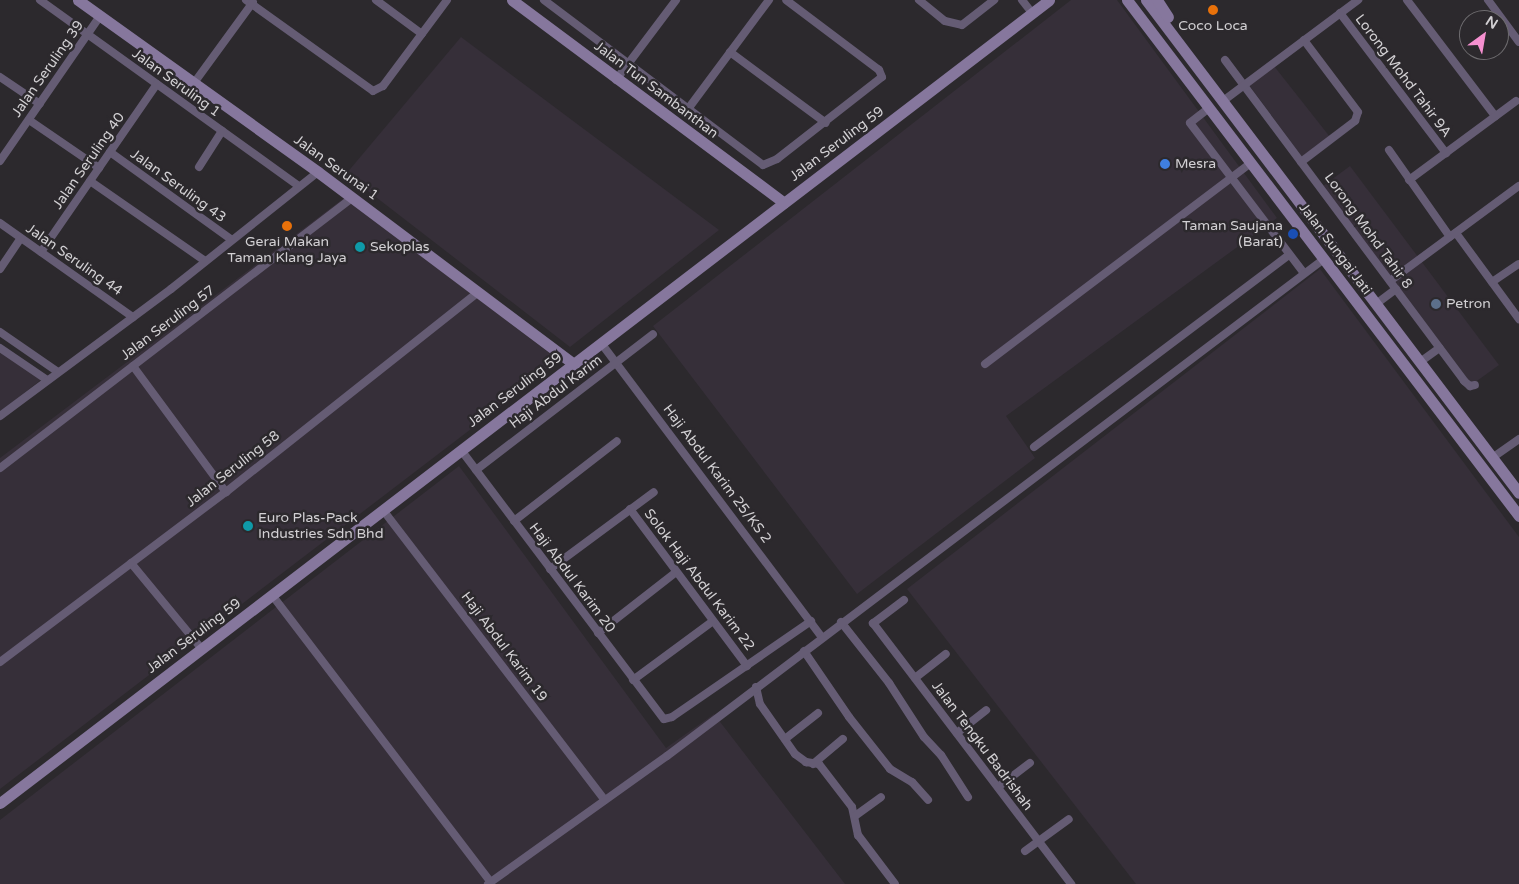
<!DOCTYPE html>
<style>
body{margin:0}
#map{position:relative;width:1519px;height:884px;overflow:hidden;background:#2c292d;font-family:"Varela Round",sans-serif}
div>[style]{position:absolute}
.built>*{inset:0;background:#362f39}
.street>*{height:8px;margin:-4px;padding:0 4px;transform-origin:4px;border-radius:4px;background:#655c74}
.secondary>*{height:11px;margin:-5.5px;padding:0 5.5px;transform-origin:5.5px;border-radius:5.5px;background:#86779d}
.dots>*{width:14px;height:14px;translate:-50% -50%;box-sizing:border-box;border:2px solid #2c292d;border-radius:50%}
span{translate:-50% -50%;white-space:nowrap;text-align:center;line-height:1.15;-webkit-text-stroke:5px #2c292d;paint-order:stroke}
.poi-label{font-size:14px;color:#d2d0d3}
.left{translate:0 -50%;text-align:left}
.right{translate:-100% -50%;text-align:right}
.street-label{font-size:14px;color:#d2d0d3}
.north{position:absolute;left:1459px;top:10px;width:50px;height:50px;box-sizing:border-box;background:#2c292d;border:1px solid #6e6c6f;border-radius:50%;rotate:32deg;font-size:14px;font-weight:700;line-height:20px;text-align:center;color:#d2d0d3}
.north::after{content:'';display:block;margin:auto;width:18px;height:22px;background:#f690d0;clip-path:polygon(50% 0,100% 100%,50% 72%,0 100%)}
</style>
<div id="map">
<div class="built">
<div style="clip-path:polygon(1071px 0,1117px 0,1277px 218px,1006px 416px,1035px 458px,857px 594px,653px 326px)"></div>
<div style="clip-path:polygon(461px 37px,719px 230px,570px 347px,346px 174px)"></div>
<div style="clip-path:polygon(1274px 66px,1330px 137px,1302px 157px,1249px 85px)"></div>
<div style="clip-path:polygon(1350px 166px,1499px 365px,1474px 383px,1468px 381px,1323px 186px)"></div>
<div style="clip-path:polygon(344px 198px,560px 361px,0 789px,0 458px)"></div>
<div style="clip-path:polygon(1320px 269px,1519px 537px,1519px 884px,1136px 884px,907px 589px)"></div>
<div style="clip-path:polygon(0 351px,42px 379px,0 412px)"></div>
<div style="clip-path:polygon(459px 466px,666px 748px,714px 714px,845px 884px,0 884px,0 820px)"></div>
</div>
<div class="street">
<div style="left:40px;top:0;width:319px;rotate:35.7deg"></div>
<div style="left:246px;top:0;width:156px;rotate:35.6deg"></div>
<div style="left:373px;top:91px;width:11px;rotate:-27deg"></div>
<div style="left:383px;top:86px;width:107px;rotate:-53.3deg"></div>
<div style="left:376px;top:0;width:57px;rotate:36.5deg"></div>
<div style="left:544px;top:0;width:274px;rotate:37deg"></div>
<div style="left:763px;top:165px;width:15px;rotate:-23deg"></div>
<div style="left:777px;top:159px;width:133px;rotate:-38deg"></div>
<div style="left:882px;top:77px;width:8px;rotate:-113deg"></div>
<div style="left:879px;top:70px;width:116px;rotate:-143deg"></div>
<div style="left:919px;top:0;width:33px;rotate:39deg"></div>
<div style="left:945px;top:21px;width:17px;rotate:13deg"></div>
<div style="left:962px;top:25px;width:41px;rotate:-38deg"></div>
<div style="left:1022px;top:0;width:16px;rotate:52deg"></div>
<div style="left:1407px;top:0;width:146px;rotate:52.8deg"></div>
<div style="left:1488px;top:0;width:52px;rotate:53.6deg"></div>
<div style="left:1340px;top:13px;width:176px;rotate:52.9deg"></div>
<div style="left:730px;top:52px;width:119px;rotate:36.5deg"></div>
<div style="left:1225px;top:60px;width:400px;rotate:53.3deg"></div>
<div style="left:1464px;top:381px;width:8px;rotate:40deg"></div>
<div style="left:1470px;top:386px;width:5px;rotate:-11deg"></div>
<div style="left:0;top:77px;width:48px;rotate:34deg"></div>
<div style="left:616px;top:80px;width:100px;rotate:-53.1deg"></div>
<div style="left:194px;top:83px;width:100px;rotate:-53.9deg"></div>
<div style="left:1223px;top:101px;width:169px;rotate:-36.8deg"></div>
<div style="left:1209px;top:108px;width:24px;rotate:142deg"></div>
<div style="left:1190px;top:123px;width:188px;rotate:52.8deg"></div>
<div style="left:688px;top:109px;width:136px;rotate:-53.4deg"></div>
<div style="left:29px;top:120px;width:85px;rotate:34.4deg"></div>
<div style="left:1389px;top:150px;width:106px;rotate:55deg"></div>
<div style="left:110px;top:152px;width:150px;rotate:35.8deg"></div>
<div style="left:0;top:161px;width:176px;rotate:-55.4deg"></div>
<div style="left:1301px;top:162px;width:68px;rotate:-37.2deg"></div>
<div style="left:1355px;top:121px;width:9px;rotate:-72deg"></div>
<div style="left:1358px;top:112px;width:90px;rotate:-126.9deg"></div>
<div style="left:199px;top:167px;width:43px;rotate:-57.4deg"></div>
<div style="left:1409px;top:180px;width:133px;rotate:-36.4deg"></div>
<div style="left:90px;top:181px;width:140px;rotate:34.8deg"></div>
<div style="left:0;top:223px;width:163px;rotate:35.3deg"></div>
<div style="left:1456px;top:233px;width:107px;rotate:53.8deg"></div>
<div style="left:41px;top:252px;width:204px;rotate:-55.4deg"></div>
<div style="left:0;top:269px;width:37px;rotate:-56deg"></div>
<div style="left:1390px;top:281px;width:160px;rotate:-36.4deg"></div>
<div style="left:1492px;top:282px;width:32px;rotate:-34deg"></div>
<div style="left:1376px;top:304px;width:25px;rotate:-37deg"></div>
<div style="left:0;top:332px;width:70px;rotate:34.6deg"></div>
<div style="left:601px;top:343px;width:368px;rotate:53.1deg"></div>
<div style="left:0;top:348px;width:57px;rotate:34.2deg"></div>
<div style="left:1420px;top:362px;width:24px;rotate:-36deg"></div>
<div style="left:985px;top:364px;width:333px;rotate:-37.1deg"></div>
<div style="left:133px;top:366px;width:157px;rotate:53.6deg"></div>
<div style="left:0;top:416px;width:213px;rotate:-36.6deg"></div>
<div style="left:171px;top:289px;width:188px;rotate:-38.5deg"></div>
<div style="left:1034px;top:447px;width:319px;rotate:-37deg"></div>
<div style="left:461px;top:450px;width:337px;rotate:53deg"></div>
<div style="left:664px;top:719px;width:8px;rotate:-14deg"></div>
<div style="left:672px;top:717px;width:169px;rotate:-34.6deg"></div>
<div style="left:1492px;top:458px;width:33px;rotate:-35deg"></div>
<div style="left:0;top:468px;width:444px;rotate:-37.5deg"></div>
<div style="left:476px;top:470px;width:223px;rotate:-37.5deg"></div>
<div style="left:630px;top:509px;width:196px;rotate:53.3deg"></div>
<div style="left:383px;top:510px;width:365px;rotate:52.6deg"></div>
<div style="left:514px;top:521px;width:130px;rotate:-37.8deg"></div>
<div style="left:131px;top:563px;width:112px;rotate:50.5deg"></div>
<div style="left:550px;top:569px;width:129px;rotate:-36.5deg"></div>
<div style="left:272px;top:595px;width:361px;rotate:52.7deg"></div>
<div style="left:904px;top:600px;width:39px;rotate:143deg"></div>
<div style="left:873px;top:623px;width:328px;rotate:52.8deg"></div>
<div style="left:841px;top:622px;width:78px;rotate:51.8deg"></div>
<div style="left:889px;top:683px;width:64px;rotate:57.1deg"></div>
<div style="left:924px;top:737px;width:25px;rotate:47deg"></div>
<div style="left:941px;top:755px;width:50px;rotate:57.3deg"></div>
<div style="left:598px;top:633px;width:99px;rotate:-38deg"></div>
<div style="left:804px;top:651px;width:80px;rotate:55.7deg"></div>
<div style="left:849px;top:717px;width:66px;rotate:51.7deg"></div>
<div style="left:890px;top:769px;width:26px;rotate:31deg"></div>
<div style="left:912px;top:782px;width:24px;rotate:48deg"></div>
<div style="left:0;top:662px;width:283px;rotate:-37deg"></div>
<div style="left:226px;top:492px;width:322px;rotate:-38.4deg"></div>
<div style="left:915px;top:678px;width:39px;rotate:-38deg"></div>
<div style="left:633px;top:680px;width:99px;rotate:-36.4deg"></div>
<div style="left:756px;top:687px;width:17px;rotate:77deg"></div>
<div style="left:760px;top:704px;width:61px;rotate:55deg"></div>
<div style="left:795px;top:754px;width:14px;rotate:36deg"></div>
<div style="left:806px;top:762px;width:13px;rotate:9deg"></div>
<div style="left:819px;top:764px;width:54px;rotate:52.5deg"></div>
<div style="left:852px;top:807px;width:29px;rotate:78deg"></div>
<div style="left:858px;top:835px;width:61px;rotate:52.9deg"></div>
<div style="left:957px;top:733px;width:37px;rotate:-38deg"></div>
<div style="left:785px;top:739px;width:42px;rotate:-38.2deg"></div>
<div style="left:813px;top:764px;width:39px;rotate:-40deg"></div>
<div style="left:998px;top:787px;width:40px;rotate:-37deg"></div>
<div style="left:855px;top:816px;width:32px;rotate:-36deg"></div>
<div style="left:1025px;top:851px;width:54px;rotate:-36deg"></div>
<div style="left:488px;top:884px;width:220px;rotate:-35.6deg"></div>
<div style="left:667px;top:756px;width:824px;rotate:-37.11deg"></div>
</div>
<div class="secondary">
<div style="left:78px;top:0;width:295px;rotate:35.6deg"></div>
<div style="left:318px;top:172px;width:320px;rotate:36.9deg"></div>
<div style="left:512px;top:0;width:339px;rotate:36.7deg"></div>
<div style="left:1127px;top:0;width:648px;rotate:52.78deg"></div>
<div style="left:1146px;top:0;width:618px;rotate:52.89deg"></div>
<div style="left:1157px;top:0;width:20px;rotate:57deg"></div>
<div style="left:0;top:803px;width:1321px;rotate:-37.43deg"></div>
</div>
<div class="dots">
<div style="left:1213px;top:10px;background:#e8710a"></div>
<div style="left:1165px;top:164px;background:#3f7fe0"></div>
<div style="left:287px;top:226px;background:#e8710a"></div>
<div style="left:1293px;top:234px;background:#1a4fb4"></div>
<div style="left:360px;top:247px;background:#0f9aa8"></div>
<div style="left:1436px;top:304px;background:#5c6f8a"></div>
<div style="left:248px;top:526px;background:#0f9aa8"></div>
</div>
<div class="poi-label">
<span style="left:1213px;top:26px">Coco Loca</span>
<span class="left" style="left:1175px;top:164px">Mesra</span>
<span class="right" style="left:1283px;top:234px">Taman Saujana<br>(Barat)</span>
<span style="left:287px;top:250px">Gerai Makan<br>Taman Klang Jaya</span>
<span class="left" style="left:370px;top:247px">Sekoplas</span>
<span class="left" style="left:1446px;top:304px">Petron</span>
<span class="left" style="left:258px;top:526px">Euro Plas-Pack<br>Industries Sdn Bhd</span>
</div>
<div class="street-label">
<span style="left:48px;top:69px;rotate:-55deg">Jalan Seruling 39</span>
<span style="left:1403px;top:76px;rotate:53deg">Lorong Mohd Tahir 9A</span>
<span style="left:176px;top:83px;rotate:36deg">Jalan Seruling 1</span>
<span style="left:656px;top:90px;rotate:37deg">Jalan Tun Sambanthan</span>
<span style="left:837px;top:144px;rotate:-37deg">Jalan Seruling 59</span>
<span style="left:89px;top:161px;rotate:-55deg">Jalan Seruling 40</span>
<span style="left:336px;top:168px;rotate:36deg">Jalan Serunai 1</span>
<span style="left:178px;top:186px;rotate:36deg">Jalan Seruling 43</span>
<span style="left:1368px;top:231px;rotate:54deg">Lorong Mohd Tahir 8</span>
<span style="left:1335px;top:249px;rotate:53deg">Jalan Sungai Jati</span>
<span style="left:74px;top:260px;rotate:35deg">Jalan Seruling 44</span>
<span style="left:168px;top:323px;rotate:-37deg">Jalan Seruling 57</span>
<span style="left:515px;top:390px;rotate:-37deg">Jalan Seruling 59</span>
<span style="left:556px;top:392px;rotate:-37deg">Haji Abdul Karim</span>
<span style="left:233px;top:469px;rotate:-38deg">Jalan Seruling 58</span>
<span style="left:717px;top:474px;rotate:53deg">Haji Abdul Karim 25/KS 2</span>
<span style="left:572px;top:578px;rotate:53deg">Haji Abdul Karim 20</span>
<span style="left:699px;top:580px;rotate:53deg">Solok Haji Abdul Karim 22</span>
<span style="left:194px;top:636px;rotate:-37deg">Jalan Seruling 59</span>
<span style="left:504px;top:647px;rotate:53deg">Haji Abdul Karim 19</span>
<span style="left:982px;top:746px;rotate:53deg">Jalan Tengku Badrishah</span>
</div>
<div class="north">N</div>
</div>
